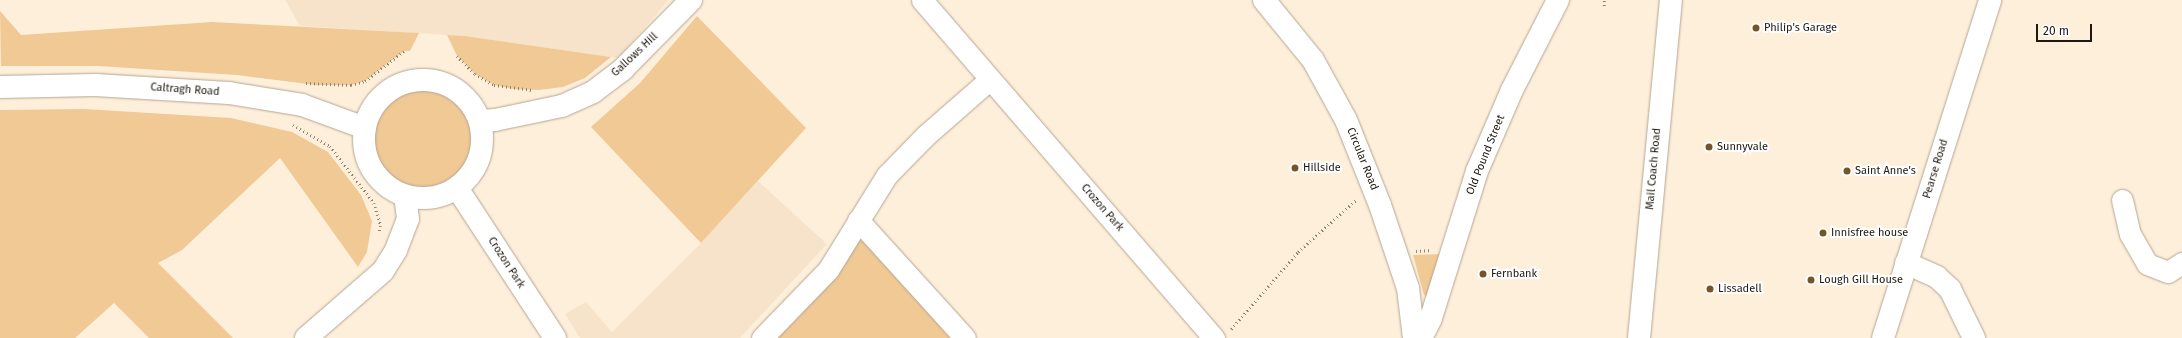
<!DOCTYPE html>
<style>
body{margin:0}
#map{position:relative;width:2182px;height:338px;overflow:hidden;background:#feefdb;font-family:"Fira Sans",sans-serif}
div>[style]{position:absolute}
.built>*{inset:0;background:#f7e3ca}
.green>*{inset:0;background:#f0c995}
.round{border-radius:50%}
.path>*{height:2.5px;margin-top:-1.25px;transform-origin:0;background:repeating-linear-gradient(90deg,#8e8476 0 1px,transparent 0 4px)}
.roads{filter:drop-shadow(0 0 1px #b4a693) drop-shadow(0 0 1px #b4a693)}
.minor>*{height:21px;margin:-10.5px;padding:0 10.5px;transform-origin:10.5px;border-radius:10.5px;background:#fff}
.tertiary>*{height:22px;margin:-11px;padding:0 11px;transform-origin:11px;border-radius:11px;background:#fff}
.tertiary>.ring{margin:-11px;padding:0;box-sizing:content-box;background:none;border:22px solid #fff;border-radius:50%}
.secondary>*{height:22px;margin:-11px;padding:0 11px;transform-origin:11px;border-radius:11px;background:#fff}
.dots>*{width:11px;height:11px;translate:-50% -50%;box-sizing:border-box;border:2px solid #fff;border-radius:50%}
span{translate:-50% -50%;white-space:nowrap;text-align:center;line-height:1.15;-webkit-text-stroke:4px #fff;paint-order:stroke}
.poi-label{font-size:11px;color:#1d1811}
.left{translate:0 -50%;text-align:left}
.street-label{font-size:11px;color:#1d1811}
.scale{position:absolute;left:2036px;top:24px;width:56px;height:18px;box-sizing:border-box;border:2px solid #1d1811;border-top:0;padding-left:5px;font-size:12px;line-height:14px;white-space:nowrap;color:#1d1811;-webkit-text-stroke:3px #fff;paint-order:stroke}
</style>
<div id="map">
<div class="built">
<div style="clip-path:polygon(285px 0,669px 0,618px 58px,465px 36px,300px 26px)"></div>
<div style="clip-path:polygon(758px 181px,827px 244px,740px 338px,580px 338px,565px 314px,586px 302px,612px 332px,701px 243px)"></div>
</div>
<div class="green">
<div style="clip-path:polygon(0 11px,21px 35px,212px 22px,419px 33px,410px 51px,404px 51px,365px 81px,351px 85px,316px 85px,237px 75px,98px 66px,1px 66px)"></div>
<div style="clip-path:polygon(697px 16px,806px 128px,701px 243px,591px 127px,640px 83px)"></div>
<div style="clip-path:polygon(447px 35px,465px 36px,611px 57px,585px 78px,563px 87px,539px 90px,514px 89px,494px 85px,475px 74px,457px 56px)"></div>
<div class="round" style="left:374px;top:88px;width:100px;height:100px"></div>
<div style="clip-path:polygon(84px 109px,231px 118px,292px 132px,328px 152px,361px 195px,372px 221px,367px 252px,358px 267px,280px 158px,182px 250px,158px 263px,233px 338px,149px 338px,114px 303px,75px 338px,0 338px,0 110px)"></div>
<div style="clip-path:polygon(860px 240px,869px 244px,950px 338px,774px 338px)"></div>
<div style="clip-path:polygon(1442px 254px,1428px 297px,1424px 295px,1413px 255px)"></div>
</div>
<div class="path">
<div style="left:1604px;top:6px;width:6px;rotate:-90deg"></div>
<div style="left:457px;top:56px;width:25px;rotate:45deg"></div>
<div style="left:475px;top:74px;width:22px;rotate:30deg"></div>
<div style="left:494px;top:85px;width:40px;rotate:7.1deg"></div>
<div style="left:306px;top:83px;width:45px;rotate:2.5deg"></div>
<div style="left:351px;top:85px;width:15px;rotate:-16deg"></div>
<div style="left:365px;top:81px;width:49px;rotate:-37.6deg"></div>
<div style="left:293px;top:125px;width:43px;rotate:29.6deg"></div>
<div style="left:330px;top:146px;width:72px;rotate:52.3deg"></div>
<div style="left:374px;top:203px;width:24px;rotate:73deg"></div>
<div style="left:381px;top:226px;width:6px;rotate:108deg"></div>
<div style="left:1416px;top:251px;width:15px;rotate:-4deg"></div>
<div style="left:1231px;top:329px;width:102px;rotate:-49deg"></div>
<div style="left:1298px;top:252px;width:79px;rotate:-41.9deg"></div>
</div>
<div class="roads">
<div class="minor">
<div style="left:922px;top:0;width:447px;rotate:49.2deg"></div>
<div style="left:2122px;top:200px;width:35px;rotate:77deg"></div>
<div style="left:2130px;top:234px;width:34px;rotate:60deg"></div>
<div style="left:2147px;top:264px;width:22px;rotate:21deg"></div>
<div style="left:2168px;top:272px;width:17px;rotate:-33deg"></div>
<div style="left:858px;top:220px;width:159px;rotate:47.8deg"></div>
<div style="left:762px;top:338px;width:95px;rotate:-45.9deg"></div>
<div style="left:828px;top:270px;width:112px;rotate:-58.2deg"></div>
<div style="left:887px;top:175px;width:54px;rotate:-45.7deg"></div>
<div style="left:925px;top:136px;width:86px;rotate:-41.2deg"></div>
</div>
<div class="tertiary">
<div style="left:1264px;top:0;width:77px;rotate:50.8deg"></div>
<div style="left:1313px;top:60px;width:68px;rotate:61.2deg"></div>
<div style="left:1346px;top:120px;width:92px;rotate:68.2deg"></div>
<div style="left:1380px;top:205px;width:88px;rotate:71.4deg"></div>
<div style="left:1408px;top:288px;width:50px;rotate:83.2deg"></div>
<div class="ring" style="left:364px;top:80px;width:96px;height:96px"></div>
<div style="left:0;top:87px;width:95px;rotate:-1.2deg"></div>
<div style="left:95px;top:85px;width:134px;rotate:3.4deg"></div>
<div style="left:229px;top:93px;width:74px;rotate:9.3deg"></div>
<div style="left:302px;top:105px;width:67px;rotate:20.1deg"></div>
<div style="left:480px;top:121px;width:15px;rotate:-4deg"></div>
<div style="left:495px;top:120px;width:68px;rotate:-11.8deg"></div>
<div style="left:562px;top:106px;width:34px;rotate:-24deg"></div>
<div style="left:593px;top:92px;width:38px;rotate:-37deg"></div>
<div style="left:623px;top:69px;width:97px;rotate:-45.4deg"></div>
<div style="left:457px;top:188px;width:179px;rotate:56.8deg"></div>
<div style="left:1906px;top:263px;width:34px;rotate:24deg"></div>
<div style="left:1937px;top:277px;width:18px;rotate:43deg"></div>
<div style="left:1950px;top:289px;width:55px;rotate:63.9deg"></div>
<div style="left:306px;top:338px;width:102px;rotate:-41deg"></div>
<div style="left:383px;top:271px;width:25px;rotate:-58deg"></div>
<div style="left:396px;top:250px;width:33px;rotate:-69deg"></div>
<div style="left:408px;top:219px;width:23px;rotate:-97deg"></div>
<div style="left:1421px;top:338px;width:22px;rotate:-63deg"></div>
<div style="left:1431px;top:318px;width:154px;rotate:-72.6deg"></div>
<div style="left:1477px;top:171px;width:88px;rotate:-66.6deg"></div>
<div style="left:1512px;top:90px;width:101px;rotate:-62.9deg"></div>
</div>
<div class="secondary">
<div style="left:1639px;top:338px;width:340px;rotate:-84.6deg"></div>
<div style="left:1883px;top:338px;width:355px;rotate:-72.4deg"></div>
</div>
</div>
<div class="dots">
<div style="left:1756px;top:28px;background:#74552a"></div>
<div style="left:1709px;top:147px;background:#74552a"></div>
<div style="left:1295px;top:168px;background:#74552a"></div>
<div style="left:1847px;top:171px;background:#74552a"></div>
<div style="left:1823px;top:233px;background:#74552a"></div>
<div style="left:1483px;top:274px;background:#74552a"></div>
<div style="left:1811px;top:280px;background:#74552a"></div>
<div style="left:1710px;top:289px;background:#74552a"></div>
</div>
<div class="poi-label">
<span class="left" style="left:1764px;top:28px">Philip's Garage</span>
<span class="left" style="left:1717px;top:147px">Sunnyvale</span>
<span class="left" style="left:1303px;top:168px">Hillside</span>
<span class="left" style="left:1855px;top:171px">Saint Anne's</span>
<span class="left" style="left:1831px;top:233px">Innisfree house</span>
<span class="left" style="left:1491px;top:274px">Fernbank</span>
<span class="left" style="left:1819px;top:280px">Lough Gill House</span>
<span class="left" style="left:1718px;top:289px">Lissadell</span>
</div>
<div class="street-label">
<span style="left:635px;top:55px;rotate:-43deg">Gallows Hill</span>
<span style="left:185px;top:90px;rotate:4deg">Caltragh Road</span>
<span style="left:1486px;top:155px;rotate:-68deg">Old Pound Street</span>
<span style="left:1362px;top:159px;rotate:68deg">Circular Road</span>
<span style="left:1654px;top:169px;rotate:-85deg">Mail Coach Road</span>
<span style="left:1936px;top:169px;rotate:-73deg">Pearse Road</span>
<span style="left:1102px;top:208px;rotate:49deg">Crozon Park</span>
<span style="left:506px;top:263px;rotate:57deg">Crozon Park</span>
</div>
<div class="scale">20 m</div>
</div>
